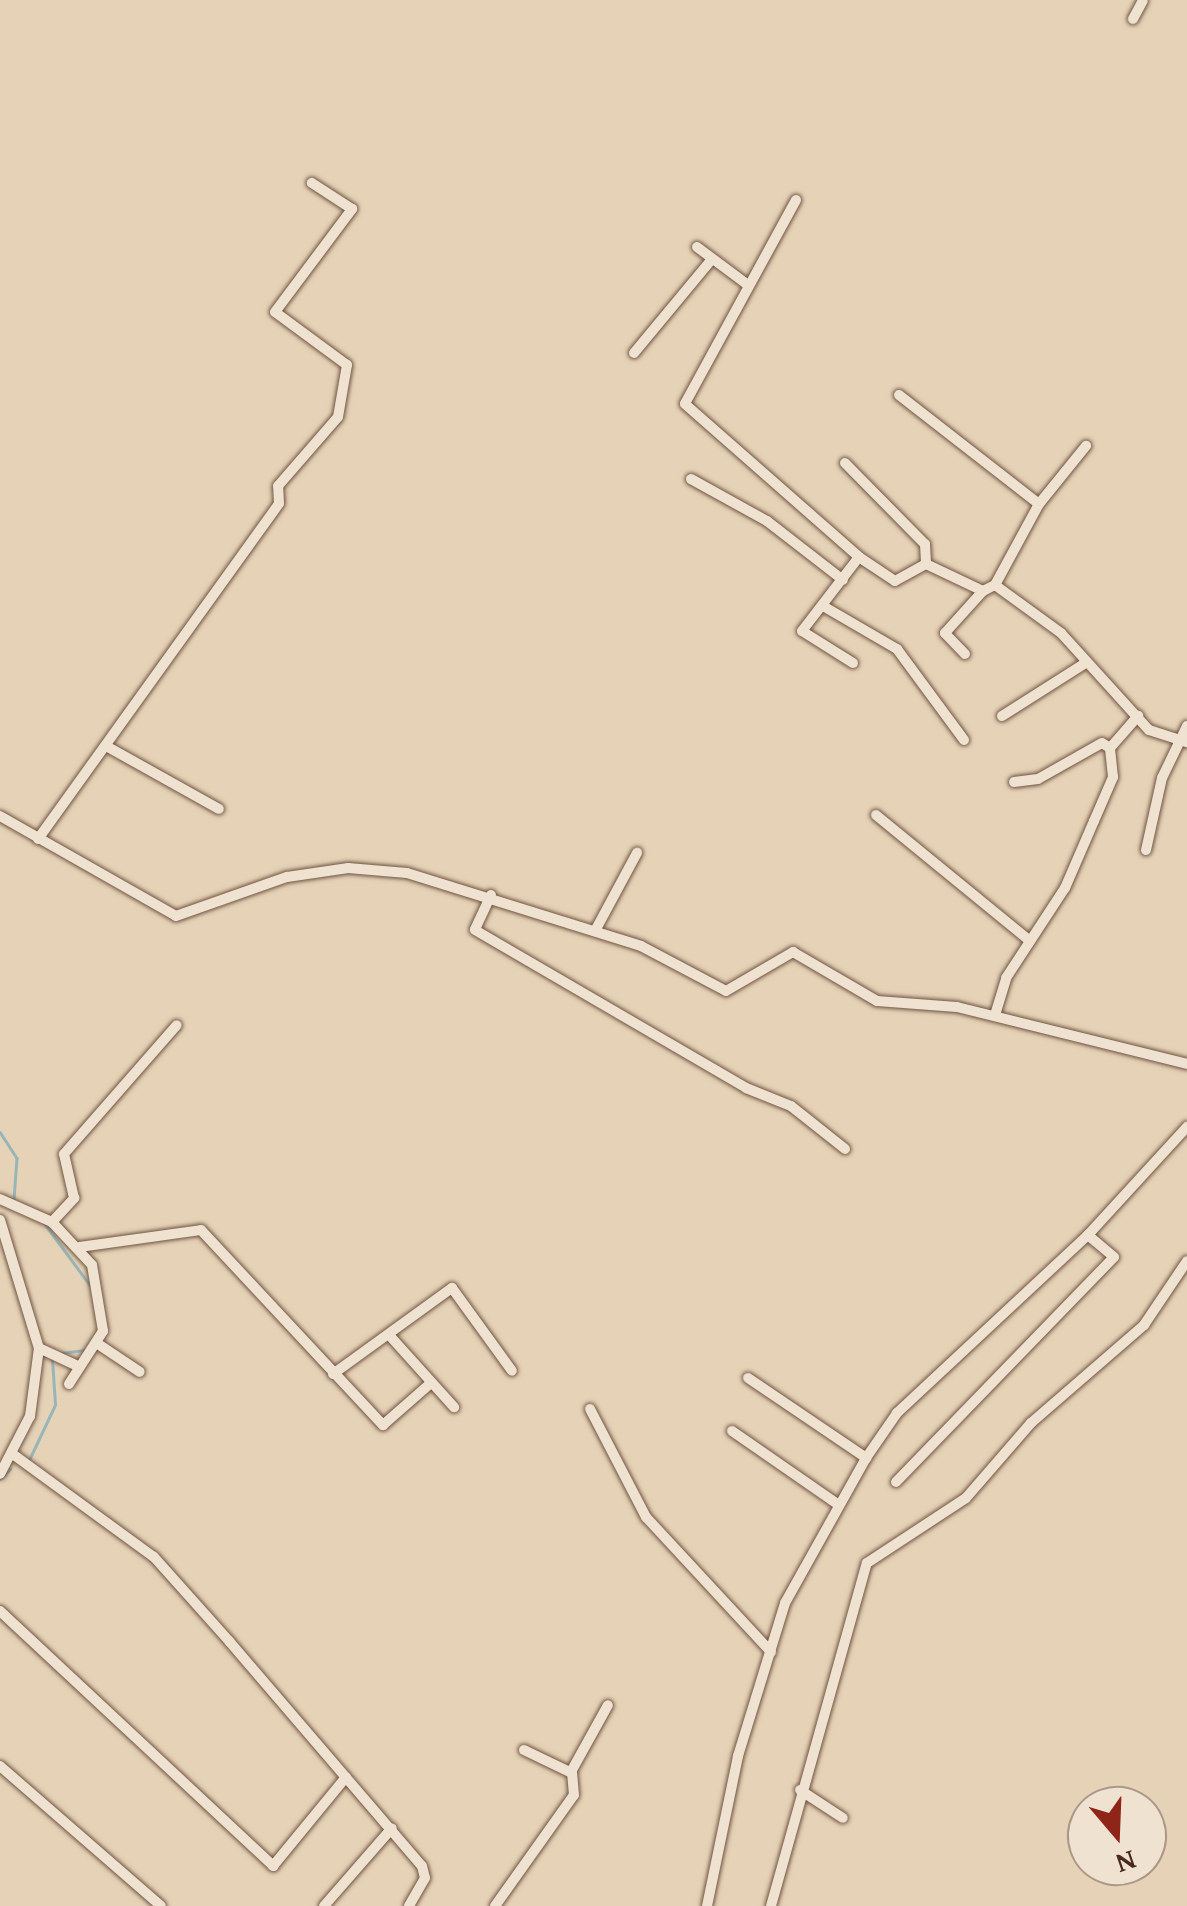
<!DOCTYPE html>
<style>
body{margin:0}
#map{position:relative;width:1187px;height:1906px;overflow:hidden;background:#e6d2b7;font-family:"Gentium Book Plus",serif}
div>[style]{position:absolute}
.stream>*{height:2.5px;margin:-1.25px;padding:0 1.25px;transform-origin:1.25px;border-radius:1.25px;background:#99b6b6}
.roads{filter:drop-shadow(0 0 2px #6f5442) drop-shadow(0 0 2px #6f5442)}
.minor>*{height:10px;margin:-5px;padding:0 5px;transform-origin:5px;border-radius:5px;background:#efe2d0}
span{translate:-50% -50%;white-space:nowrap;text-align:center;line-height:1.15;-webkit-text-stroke:8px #efe2d0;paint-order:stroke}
.north{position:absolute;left:1067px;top:1786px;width:100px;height:100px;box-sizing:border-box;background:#efe2d0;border:2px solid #ac9888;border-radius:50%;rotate:161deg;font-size:28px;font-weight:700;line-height:40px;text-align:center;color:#472a1b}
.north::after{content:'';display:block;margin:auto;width:35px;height:45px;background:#8f2418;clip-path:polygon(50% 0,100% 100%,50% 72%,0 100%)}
</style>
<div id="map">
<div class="stream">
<div style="left:0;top:1132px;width:31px;rotate:57deg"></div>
<div style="left:17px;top:1158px;width:42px;rotate:94.1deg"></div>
<div style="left:45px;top:1224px;width:76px;rotate:53.6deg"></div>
<div style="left:62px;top:1353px;width:22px;rotate:-8deg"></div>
<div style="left:29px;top:1460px;width:61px;rotate:-64.7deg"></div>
<div style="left:55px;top:1405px;width:46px;rotate:-93.7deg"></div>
<div style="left:0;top:1479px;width:14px;rotate:-45deg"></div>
</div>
<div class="roads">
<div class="minor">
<div style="left:1133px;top:19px;width:21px;rotate:-62deg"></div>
<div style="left:796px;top:200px;width:232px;rotate:118.6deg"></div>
<div style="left:685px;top:404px;width:232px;rotate:41.3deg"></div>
<div style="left:859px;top:557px;width:43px;rotate:33.7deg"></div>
<div style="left:895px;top:581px;width:35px;rotate:-29deg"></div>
<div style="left:926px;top:564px;width:63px;rotate:25.3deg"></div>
<div style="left:983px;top:591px;width:13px;rotate:-27deg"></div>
<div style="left:995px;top:585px;width:92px;rotate:-61.5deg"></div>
<div style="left:1039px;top:504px;width:75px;rotate:-51deg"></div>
<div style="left:697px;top:247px;width:64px;rotate:36.7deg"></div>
<div style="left:634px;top:353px;width:122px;rotate:-50.3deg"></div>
<div style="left:899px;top:395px;width:177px;rotate:37.9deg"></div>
<div style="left:845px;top:463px;width:114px;rotate:45.4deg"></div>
<div style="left:925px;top:544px;width:20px;rotate:87deg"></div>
<div style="left:691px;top:479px;width:87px;rotate:28.9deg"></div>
<div style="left:767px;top:521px;width:96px;rotate:37.8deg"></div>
<div style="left:995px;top:585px;width:82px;rotate:36deg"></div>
<div style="left:1061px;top:633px;width:131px;rotate:47.8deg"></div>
<div style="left:1149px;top:730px;width:40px;rotate:18deg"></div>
<div style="left:823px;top:606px;width:86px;rotate:30.2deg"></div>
<div style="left:897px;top:649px;width:113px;rotate:53.6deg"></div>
<div style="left:965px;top:654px;width:29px;rotate:-134deg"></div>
<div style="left:945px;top:633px;width:57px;rotate:-47.9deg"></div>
<div style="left:853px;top:663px;width:60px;rotate:-147.9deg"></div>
<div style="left:802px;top:631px;width:93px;rotate:-52.4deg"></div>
<div style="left:1002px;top:716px;width:97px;rotate:-32.4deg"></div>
<div style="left:108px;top:747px;width:127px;rotate:29.2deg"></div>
<div style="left:1014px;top:782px;width:24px;rotate:-7deg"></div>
<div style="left:1038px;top:779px;width:73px;rotate:-29.4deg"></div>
<div style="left:1102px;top:743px;width:9px;rotate:32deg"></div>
<div style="left:1110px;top:748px;width:43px;rotate:-48.8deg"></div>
<div style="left:876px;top:815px;width:199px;rotate:39.3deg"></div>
<div style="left:0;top:816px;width:202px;rotate:29.6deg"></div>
<div style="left:176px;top:916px;width:118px;rotate:-19.4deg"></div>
<div style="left:287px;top:877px;width:62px;rotate:-8.4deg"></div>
<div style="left:348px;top:868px;width:59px;rotate:4.8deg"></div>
<div style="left:407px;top:873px;width:245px;rotate:17.3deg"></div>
<div style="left:641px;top:946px;width:96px;rotate:27.9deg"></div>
<div style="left:726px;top:991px;width:78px;rotate:-30.2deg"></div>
<div style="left:793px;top:952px;width:97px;rotate:30.3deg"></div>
<div style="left:877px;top:1001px;width:80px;rotate:4.3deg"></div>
<div style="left:957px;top:1007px;width:237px;rotate:13.9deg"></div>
<div style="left:38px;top:839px;width:413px;rotate:-54.3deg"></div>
<div style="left:279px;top:503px;width:17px;rotate:-93deg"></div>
<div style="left:278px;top:486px;width:91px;rotate:-49deg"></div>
<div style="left:338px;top:417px;width:53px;rotate:-80.2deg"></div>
<div style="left:347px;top:365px;width:89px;rotate:-143.6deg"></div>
<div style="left:275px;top:312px;width:129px;rotate:-53.2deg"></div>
<div style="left:352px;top:209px;width:48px;rotate:-147deg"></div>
<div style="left:1146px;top:850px;width:74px;rotate:-77.5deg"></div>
<div style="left:1162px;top:778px;width:58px;rotate:-64.3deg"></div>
<div style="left:491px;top:895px;width:38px;rotate:115deg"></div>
<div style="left:475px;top:930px;width:314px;rotate:30.2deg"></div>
<div style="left:746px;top:1088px;width:48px;rotate:21.8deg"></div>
<div style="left:791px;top:1106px;width:69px;rotate:38.5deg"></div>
<div style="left:595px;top:931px;width:89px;rotate:-61.7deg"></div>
<div style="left:995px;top:1015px;width:39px;rotate:-73deg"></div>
<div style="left:1006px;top:978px;width:108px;rotate:-56.8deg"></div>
<div style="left:1065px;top:888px;width:73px;rotate:-66.6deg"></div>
<div style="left:1094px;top:821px;width:48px;rotate:-66.6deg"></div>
<div style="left:1113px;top:777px;width:29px;rotate:-96deg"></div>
<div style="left:0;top:1199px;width:57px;rotate:23.9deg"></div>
<div style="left:52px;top:1222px;width:59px;rotate:47.1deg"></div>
<div style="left:92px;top:1265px;width:67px;rotate:80.5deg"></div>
<div style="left:103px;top:1331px;width:63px;rotate:122.7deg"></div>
<div style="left:0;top:1220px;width:134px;rotate:73.1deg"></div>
<div style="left:39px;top:1348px;width:69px;rotate:97.5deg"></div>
<div style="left:30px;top:1416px;width:65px;rotate:117.3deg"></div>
<div style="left:52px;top:1222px;width:33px;rotate:-47deg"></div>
<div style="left:74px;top:1198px;width:45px;rotate:-102.8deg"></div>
<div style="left:64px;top:1154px;width:171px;rotate:-48.8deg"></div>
<div style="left:79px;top:1247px;width:123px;rotate:-7.9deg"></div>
<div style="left:201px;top:1230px;width:267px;rotate:47deg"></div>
<div style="left:383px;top:1425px;width:64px;rotate:-41.2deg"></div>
<div style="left:390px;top:1336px;width:96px;rotate:48deg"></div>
<div style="left:98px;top:1344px;width:50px;rotate:33.7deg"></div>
<div style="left:39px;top:1348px;width:40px;rotate:25deg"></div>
<div style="left:333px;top:1374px;width:147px;rotate:-35.9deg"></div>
<div style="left:452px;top:1288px;width:102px;rotate:54.1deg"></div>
<div style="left:748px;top:1378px;width:143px;rotate:34.1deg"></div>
<div style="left:590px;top:1409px;width:122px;rotate:62.6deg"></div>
<div style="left:646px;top:1517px;width:184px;rotate:47.2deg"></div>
<div style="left:732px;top:1431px;width:130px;rotate:34.7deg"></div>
<div style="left:14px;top:1455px;width:173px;rotate:36.1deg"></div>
<div style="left:154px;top:1557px;width:113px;rotate:48.2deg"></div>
<div style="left:229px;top:1641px;width:296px;rotate:49.4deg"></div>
<div style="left:422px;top:1866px;width:12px;rotate:76deg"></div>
<div style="left:425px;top:1878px;width:32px;rotate:120deg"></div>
<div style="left:896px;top:1482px;width:313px;rotate:-45.9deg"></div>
<div style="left:1114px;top:1257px;width:34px;rotate:-140deg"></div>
<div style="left:0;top:1611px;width:374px;rotate:43deg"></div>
<div style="left:273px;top:1866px;width:115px;rotate:-50.6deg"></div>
<div style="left:524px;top:1750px;width:53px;rotate:25.6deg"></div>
<div style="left:0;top:1766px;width:213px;rotate:41deg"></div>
<div style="left:800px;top:1790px;width:51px;rotate:33.1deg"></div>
<div style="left:324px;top:1906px;width:103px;rotate:-48.9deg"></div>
<div style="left:495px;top:1906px;width:136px;rotate:-54.6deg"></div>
<div style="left:574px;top:1795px;width:25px;rotate:-95deg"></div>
<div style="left:572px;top:1770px;width:74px;rotate:-61deg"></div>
<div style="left:707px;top:1906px;width:153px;rotate:-78.3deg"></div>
<div style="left:738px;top:1756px;width:160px;rotate:-72.9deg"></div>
<div style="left:785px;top:1603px;width:166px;rotate:-60.8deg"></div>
<div style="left:866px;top:1458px;width:55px;rotate:-55.4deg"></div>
<div style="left:897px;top:1413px;width:261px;rotate:-43deg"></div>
<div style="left:1088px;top:1235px;width:147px;rotate:-47.5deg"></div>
<div style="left:771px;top:1906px;width:356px;rotate:-74.4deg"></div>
<div style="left:867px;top:1563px;width:118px;rotate:-33.3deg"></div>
<div style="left:966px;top:1498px;width:99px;rotate:-49.1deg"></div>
<div style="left:1031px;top:1423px;width:150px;rotate:-40.9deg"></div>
<div style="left:1144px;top:1325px;width:77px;rotate:-56.1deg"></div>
</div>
</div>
<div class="north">N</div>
</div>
